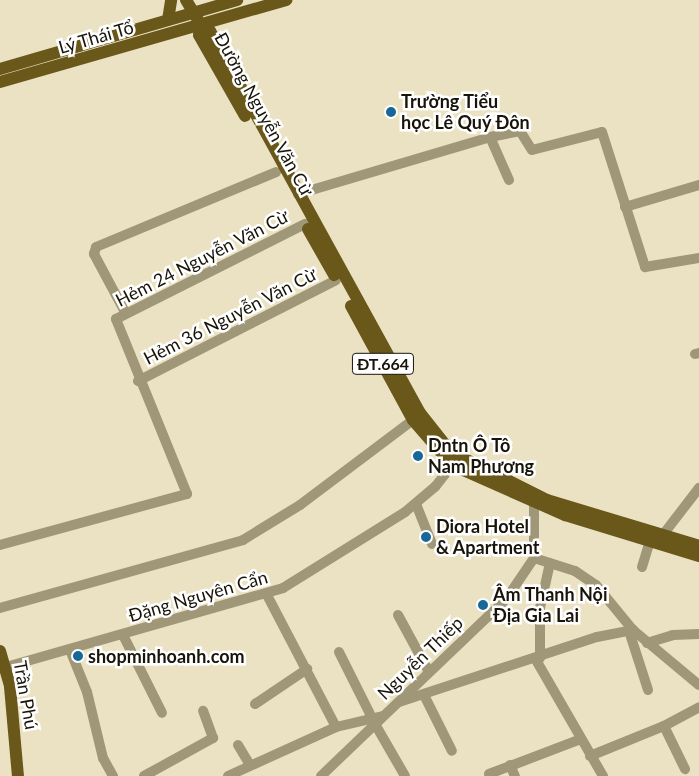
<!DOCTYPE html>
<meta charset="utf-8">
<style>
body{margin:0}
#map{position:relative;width:699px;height:776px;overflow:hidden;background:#ebe2c4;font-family:Lato,sans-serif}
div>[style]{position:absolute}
.minor>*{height:10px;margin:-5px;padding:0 5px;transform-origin:5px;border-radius:5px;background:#a09779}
.major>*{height:12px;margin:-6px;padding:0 6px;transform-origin:6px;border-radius:6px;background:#6a581a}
.dots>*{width:14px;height:14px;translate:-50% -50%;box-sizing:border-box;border:2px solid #fff;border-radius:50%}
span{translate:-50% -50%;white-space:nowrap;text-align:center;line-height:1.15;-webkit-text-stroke:5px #fff;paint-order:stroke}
.shield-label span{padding:1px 4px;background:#fff;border:1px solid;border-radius:4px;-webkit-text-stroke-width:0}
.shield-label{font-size:16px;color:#18140a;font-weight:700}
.street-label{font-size:18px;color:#18140a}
.poi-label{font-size:18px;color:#18140a;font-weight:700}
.left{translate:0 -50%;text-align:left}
</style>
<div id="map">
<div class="minor">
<div style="left:509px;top:180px;width:47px;rotate:-113.8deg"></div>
<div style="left:490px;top:137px;width:31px;rotate:-11deg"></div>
<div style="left:520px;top:131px;width:22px;rotate:58deg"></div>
<div style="left:532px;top:150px;width:72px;rotate:-14.4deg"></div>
<div style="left:602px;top:132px;width:142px;rotate:72.3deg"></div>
<div style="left:645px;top:267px;width:55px;rotate:-9.5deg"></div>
<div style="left:298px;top:194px;width:200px;rotate:-16.5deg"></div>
<div style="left:625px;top:207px;width:77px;rotate:-16.6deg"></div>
<div style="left:125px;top:312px;width:66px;rotate:-118.1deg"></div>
<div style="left:94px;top:254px;width:7px;rotate:-74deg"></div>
<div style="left:96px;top:247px;width:195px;rotate:-22.6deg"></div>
<div style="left:695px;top:354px;width:4px;rotate:-14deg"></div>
<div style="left:138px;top:381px;width:222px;rotate:-27deg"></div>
<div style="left:416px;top:504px;width:43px;rotate:68.2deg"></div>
<div style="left:662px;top:536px;width:61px;rotate:-52.4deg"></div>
<div style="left:0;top:545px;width:194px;rotate:-15.3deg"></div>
<div style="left:187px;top:494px;width:189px;rotate:-112.1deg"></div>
<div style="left:116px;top:319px;width:212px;rotate:-26.7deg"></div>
<div style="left:534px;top:558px;width:43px;rotate:17.6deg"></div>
<div style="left:575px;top:571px;width:25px;rotate:34deg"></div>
<div style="left:596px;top:585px;width:58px;rotate:50.6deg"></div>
<div style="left:633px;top:630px;width:86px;rotate:39.8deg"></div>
<div style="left:534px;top:558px;width:55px;rotate:-90deg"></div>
<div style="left:642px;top:567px;width:27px;rotate:-73deg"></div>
<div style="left:267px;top:595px;width:149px;rotate:62.4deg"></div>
<div style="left:0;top:608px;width:252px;rotate:-15.6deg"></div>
<div style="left:243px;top:540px;width:67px;rotate:-31.6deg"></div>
<div style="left:300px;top:505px;width:141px;rotate:-37deg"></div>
<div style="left:398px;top:615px;width:65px;rotate:61.5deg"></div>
<div style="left:629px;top:631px;width:62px;rotate:72.1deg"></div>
<div style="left:123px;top:635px;width:87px;rotate:63.4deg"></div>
<div style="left:647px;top:643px;width:27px;rotate:-17deg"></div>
<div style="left:673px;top:635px;width:26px;rotate:-2deg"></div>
<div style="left:70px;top:650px;width:45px;rotate:68deg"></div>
<div style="left:87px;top:692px;width:68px;rotate:76.4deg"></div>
<div style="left:103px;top:758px;width:21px;rotate:61deg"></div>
<div style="left:339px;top:652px;width:72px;rotate:63.4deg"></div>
<div style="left:540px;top:658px;width:50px;rotate:-90deg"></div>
<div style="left:540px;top:608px;width:46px;rotate:-77.5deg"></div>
<div style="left:536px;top:660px;width:134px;rotate:60deg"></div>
<div style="left:6px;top:667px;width:288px;rotate:-15.9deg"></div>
<div style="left:283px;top:588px;width:144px;rotate:-31.9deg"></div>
<div style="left:405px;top:512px;width:39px;rotate:-40deg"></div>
<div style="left:435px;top:487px;width:28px;rotate:-52deg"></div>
<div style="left:425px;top:697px;width:60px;rotate:63.4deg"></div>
<div style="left:399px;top:702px;width:208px;rotate:-18.2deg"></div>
<div style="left:597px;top:637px;width:37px;rotate:-11deg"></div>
<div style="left:255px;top:704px;width:63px;rotate:-33.9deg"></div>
<div style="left:375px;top:724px;width:60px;rotate:60deg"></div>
<div style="left:664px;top:726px;width:48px;rotate:64deg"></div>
<div style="left:238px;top:745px;width:23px;rotate:59deg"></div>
<div style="left:590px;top:756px;width:80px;rotate:-22.1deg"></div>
<div style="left:664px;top:726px;width:40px;rotate:-28deg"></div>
<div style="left:510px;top:765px;width:12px;rotate:66deg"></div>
<div style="left:489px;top:774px;width:98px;rotate:-20.8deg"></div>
<div style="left:144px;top:776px;width:79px;rotate:-28.8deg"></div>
<div style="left:213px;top:738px;width:29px;rotate:-110deg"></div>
<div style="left:228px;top:776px;width:119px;rotate:-24.4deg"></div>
<div style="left:336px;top:727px;width:48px;rotate:-13.2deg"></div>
<div style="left:321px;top:776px;width:257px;rotate:-43.7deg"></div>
<div style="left:507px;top:598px;width:48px;rotate:-56deg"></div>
</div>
<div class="major">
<div style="left:186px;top:0;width:29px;rotate:59deg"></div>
<div style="left:201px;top:25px;width:11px;rotate:34deg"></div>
<div style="left:210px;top:31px;width:436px;rotate:61.2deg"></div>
<div style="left:420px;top:413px;width:50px;rotate:51.5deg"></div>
<div style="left:451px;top:452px;width:107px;rotate:26.6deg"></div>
<div style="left:547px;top:500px;width:159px;rotate:16.8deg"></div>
<div style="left:168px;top:20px;width:20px;rotate:-81deg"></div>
<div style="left:201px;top:25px;width:10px;rotate:101deg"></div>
<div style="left:199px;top:35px;width:93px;rotate:60.4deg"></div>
<div style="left:0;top:69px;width:247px;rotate:-16.2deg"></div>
<div style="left:0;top:82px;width:298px;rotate:-16deg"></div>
<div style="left:308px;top:229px;width:53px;rotate:60.5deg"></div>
<div style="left:351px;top:306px;width:130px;rotate:61.5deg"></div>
<div style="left:413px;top:420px;width:60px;rotate:49.1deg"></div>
<div style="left:452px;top:465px;width:124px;rotate:23.9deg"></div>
<div style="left:565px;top:515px;width:140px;rotate:17deg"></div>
<div style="left:0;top:651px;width:37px;rotate:74deg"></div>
<div style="left:10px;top:687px;width:89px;rotate:84.9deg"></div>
</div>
<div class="dots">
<div style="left:391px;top:112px;background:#186799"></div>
<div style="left:418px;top:456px;background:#186799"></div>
<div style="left:426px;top:537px;background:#186799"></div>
<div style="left:483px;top:605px;background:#186799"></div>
<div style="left:78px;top:656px;background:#186799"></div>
</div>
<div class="shield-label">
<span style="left:383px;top:364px">ĐT.664</span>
</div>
<div class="street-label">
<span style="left:96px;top:37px;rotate:-16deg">Lý Thái Tổ</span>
<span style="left:264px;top:114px;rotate:61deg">Đường Nguyễn Văn Cừ</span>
<span style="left:202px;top:258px;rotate:-27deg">Hẻm 24 Nguyễn Văn Cừ</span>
<span style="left:230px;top:316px;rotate:-27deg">Hẻm 36 Nguyễn Văn Cừ</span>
<span style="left:198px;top:596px;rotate:-16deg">Đặng Nguyên Cẩn</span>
<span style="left:420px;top:658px;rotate:-44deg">Nguyễn Thiếp</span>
<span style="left:26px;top:695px;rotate:80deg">Trần Phú</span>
</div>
<div class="poi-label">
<span class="left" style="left:401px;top:112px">Trường Tiểu<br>học Lê Quý Đôn</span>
<span class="left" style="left:428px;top:456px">Dntn Ô Tô<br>Nam Phương</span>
<span class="left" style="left:436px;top:537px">Diora Hotel<br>&amp; Apartment</span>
<span class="left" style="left:493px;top:605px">Âm Thanh Nội<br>Địa Gia Lai</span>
<span class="left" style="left:88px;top:656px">shopminhoanh.com</span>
</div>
</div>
